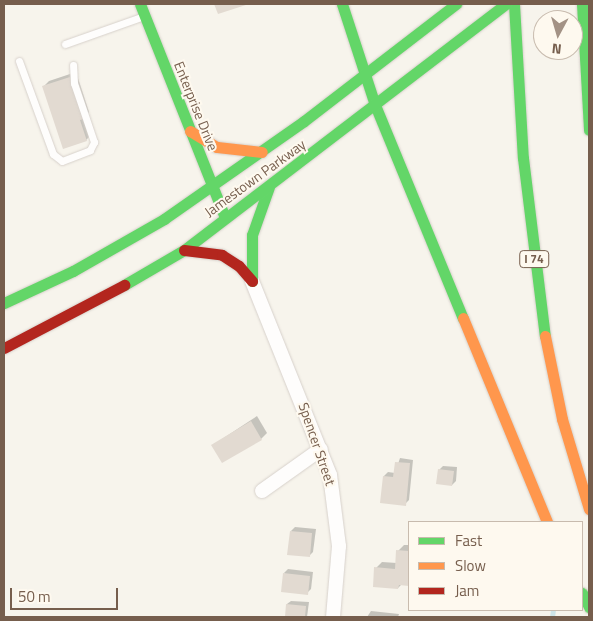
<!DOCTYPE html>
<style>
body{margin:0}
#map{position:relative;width:593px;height:621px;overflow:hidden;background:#f7f4ec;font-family:"Titillium Web",sans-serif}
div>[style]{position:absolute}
.shadow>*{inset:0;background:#0003}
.stream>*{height:4.5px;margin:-2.25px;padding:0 2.25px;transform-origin:2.25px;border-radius:2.25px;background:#cee4e7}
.building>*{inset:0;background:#e2dad1}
.roads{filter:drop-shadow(0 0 1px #d7d1cb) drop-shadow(0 0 1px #d7d1cb)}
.lane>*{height:7px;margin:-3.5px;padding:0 3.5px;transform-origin:3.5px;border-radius:3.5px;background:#fefdfc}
.street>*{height:14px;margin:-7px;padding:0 7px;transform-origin:7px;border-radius:7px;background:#fefdfc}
.fast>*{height:11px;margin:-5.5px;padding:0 5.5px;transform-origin:5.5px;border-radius:5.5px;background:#63d668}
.slow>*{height:11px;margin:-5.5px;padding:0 5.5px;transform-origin:5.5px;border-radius:5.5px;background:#ff974d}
.jam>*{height:11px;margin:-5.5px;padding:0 5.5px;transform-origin:5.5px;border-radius:5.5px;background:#b3261e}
span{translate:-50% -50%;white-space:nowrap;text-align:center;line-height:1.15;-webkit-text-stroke:4px #fef9ef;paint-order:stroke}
.shield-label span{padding:1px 4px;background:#fef9ef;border:1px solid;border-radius:4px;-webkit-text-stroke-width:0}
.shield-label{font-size:12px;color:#765e4d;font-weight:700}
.street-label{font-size:14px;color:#765e4d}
.frame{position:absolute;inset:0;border:5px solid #765e4d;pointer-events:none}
.legend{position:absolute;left:408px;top:521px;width:175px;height:90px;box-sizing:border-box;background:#fef9ef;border:1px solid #c8bbae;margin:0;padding:6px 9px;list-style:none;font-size:15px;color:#765e4d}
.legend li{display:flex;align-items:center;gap:10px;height:25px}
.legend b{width:25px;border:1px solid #c8bbae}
.north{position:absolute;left:533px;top:10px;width:50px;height:50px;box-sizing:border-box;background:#fef9ef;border:1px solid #c8bbae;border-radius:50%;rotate:186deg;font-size:14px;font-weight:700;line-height:20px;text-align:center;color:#765e4d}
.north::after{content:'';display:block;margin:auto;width:18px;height:22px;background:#a39285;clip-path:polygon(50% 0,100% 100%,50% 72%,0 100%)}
.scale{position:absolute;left:10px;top:588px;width:108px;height:22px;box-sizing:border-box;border:2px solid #765e4d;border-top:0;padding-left:6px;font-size:15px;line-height:18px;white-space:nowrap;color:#765e4d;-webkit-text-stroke:4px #fef9ef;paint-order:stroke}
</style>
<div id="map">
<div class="shadow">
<div style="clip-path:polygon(76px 72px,89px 112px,86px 115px,92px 134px,86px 140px,43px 87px,49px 81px)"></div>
<div style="clip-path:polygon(257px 416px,267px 433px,261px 439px,213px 445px)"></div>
<div style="clip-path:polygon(400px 458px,413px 460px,409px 500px,405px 504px,382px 502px,384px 476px,388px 472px,395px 473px)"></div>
<div style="clip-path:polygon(443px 466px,457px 467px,456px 481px,452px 485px,439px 470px)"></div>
<div style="clip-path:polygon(295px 527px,316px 529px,313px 552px,309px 556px,291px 531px)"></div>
<div style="clip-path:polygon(404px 545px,409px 545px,409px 584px,402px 584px,398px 588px,376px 568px,382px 562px,397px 563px,398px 551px)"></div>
<div style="clip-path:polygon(288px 569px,313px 572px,311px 589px,307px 593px,284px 573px)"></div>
<div style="clip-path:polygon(291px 601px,309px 602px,307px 617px,286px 617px,287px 604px)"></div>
<div style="clip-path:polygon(371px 611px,399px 614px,398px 617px,367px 617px)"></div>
</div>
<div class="stream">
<div style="left:552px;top:617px;width:7px;rotate:-82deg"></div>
</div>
<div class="building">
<div style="clip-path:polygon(214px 4px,249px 4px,218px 14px)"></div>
<div style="clip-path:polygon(70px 77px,84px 119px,80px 120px,87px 141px,63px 149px,42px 86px)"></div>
<div style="clip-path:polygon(251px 421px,262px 440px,222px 463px,211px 445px)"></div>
<div style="clip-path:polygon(395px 462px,410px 463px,406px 506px,380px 503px,383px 476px,393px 477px)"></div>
<div style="clip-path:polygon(438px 469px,454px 471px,452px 486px,436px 484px)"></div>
<div style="clip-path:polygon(290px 531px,312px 533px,310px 557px,287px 555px)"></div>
<div style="clip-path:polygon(396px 550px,409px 551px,409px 586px,399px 585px,398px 589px,373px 587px,374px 567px,395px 569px)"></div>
<div style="clip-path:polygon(283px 573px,310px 576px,308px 595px,281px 592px)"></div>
<div style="clip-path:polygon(286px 604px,306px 606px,305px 617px,285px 617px)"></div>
</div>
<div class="roads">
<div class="lane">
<div style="left:65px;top:44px;width:84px;rotate:-19.5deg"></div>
<div style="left:19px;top:61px;width:99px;rotate:69.9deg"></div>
<div style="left:53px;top:154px;width:11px;rotate:38deg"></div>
<div style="left:62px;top:161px;width:30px;rotate:-21deg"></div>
<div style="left:90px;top:150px;width:9px;rotate:-63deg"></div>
<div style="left:94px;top:142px;width:62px;rotate:-108.7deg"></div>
<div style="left:74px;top:83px;width:18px;rotate:-93deg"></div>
</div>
<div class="street">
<div style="left:252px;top:281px;width:209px;rotate:68.1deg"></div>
<div style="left:330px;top:475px;width:72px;rotate:82.8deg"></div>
<div style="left:339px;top:546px;width:71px;rotate:94.8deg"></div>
<div style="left:262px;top:491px;width:72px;rotate:-35.4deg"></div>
</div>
<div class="fast">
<div style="left:140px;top:4px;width:230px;rotate:68.3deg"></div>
<div style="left:342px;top:4px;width:106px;rotate:71.9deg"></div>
<div style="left:375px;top:105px;width:230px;rotate:67.6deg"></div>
<div style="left:514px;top:4px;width:154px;rotate:86.7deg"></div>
<div style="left:523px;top:158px;width:179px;rotate:83deg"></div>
<div style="left:582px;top:4px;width:126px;rotate:86.8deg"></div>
<div style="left:252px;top:281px;width:46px;rotate:-90deg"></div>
<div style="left:252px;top:235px;width:51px;rotate:-70.5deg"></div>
<div style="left:124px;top:285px;width:69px;rotate:-30.3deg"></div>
<div style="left:184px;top:250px;width:405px;rotate:-37.4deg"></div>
<div style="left:4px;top:303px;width:76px;rotate:-24.9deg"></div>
<div style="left:73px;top:271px;width:105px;rotate:-29.7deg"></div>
<div style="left:164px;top:219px;width:171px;rotate:-35deg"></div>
<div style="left:304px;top:121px;width:192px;rotate:-37.6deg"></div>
<div style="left:582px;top:593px;width:16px;rotate:63deg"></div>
</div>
<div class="slow">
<div style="left:190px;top:131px;width:31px;rotate:31deg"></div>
<div style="left:217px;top:147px;width:45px;rotate:6.3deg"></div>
<div style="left:463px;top:318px;width:221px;rotate:67.6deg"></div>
<div style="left:545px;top:336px;width:85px;rotate:78.4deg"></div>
<div style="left:562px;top:419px;width:94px;rotate:73.3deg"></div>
</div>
<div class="jam">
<div style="left:184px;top:250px;width:38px;rotate:7deg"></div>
<div style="left:222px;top:255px;width:20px;rotate:33deg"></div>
<div style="left:239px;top:266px;width:20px;rotate:49deg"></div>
<div style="left:4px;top:348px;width:136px;rotate:-27.7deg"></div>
</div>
</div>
<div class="shield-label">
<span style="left:534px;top:259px">I 74</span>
</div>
<div class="street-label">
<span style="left:196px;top:106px;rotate:68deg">Enterprise Drive</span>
<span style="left:255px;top:178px;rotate:-36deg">Jamestown Parkway</span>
<span style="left:317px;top:444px;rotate:71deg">Spencer Street</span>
</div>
<div class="frame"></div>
<ul class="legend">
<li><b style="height:6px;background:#63d668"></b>Fast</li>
<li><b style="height:6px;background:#ff974d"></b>Slow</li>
<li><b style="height:6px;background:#b3261e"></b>Jam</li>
</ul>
<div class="north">N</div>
<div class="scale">50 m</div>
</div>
